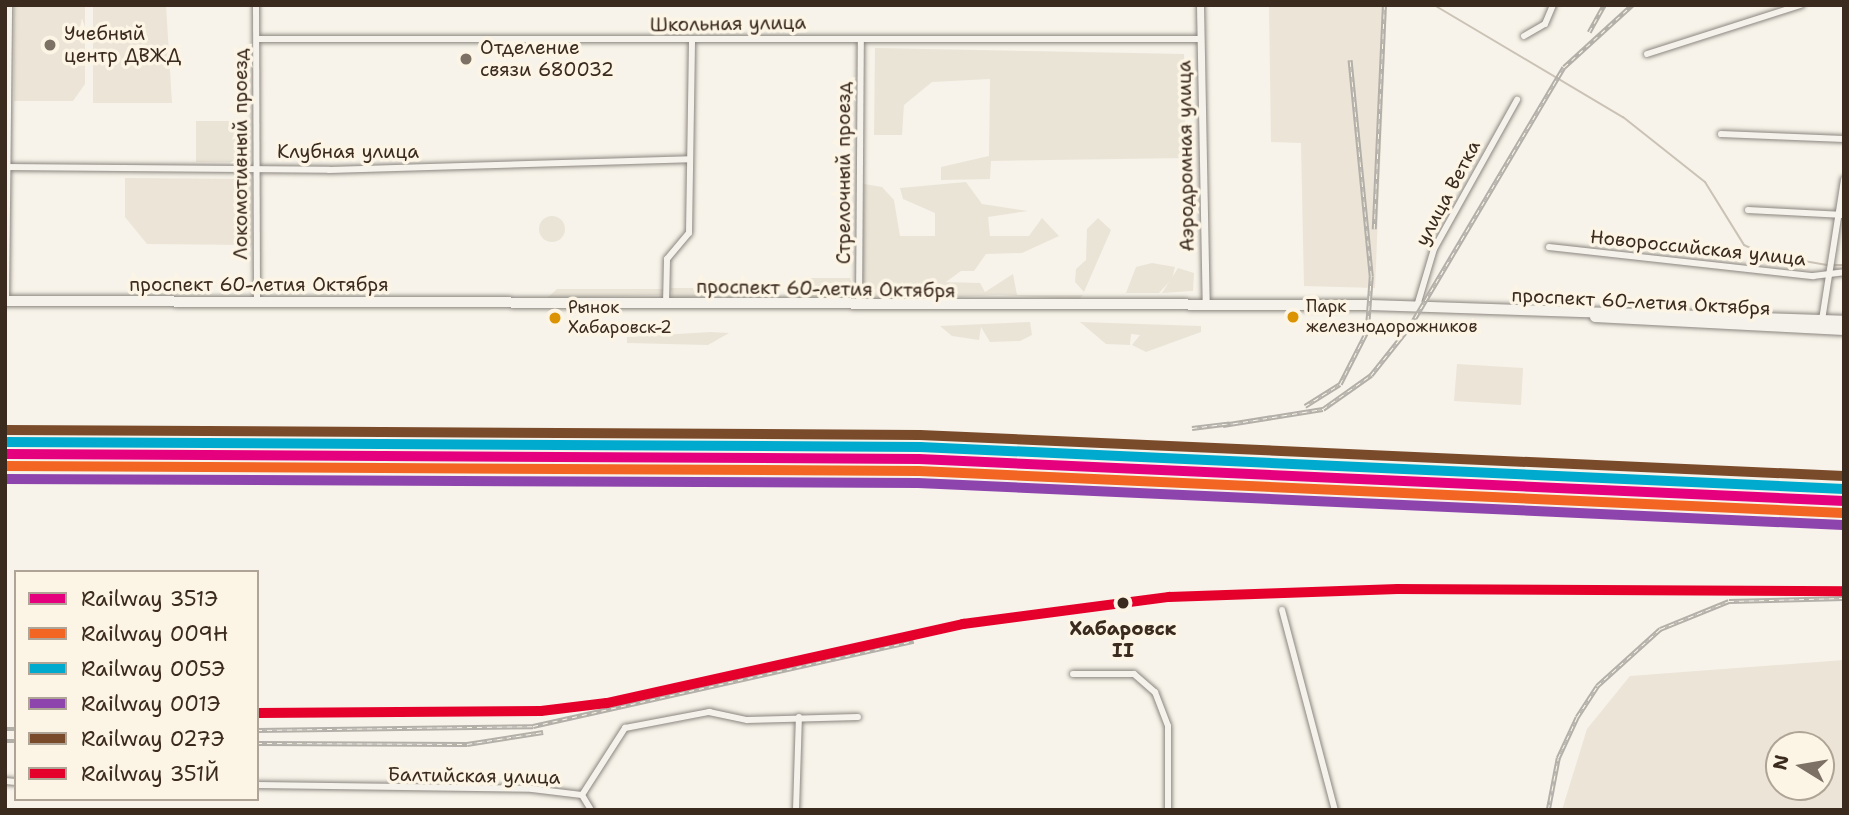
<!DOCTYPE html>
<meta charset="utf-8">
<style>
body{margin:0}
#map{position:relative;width:1849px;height:815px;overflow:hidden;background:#f7f3ea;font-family:"Shantell Sans",sans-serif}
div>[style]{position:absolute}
.built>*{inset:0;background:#ebe4d7}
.green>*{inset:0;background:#eae4d7}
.round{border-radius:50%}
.stream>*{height:2px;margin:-1px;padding:0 1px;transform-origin:1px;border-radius:1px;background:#cac2b5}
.roads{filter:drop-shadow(0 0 2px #8b867f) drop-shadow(0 0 2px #8b867f)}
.minor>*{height:6px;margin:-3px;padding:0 3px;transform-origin:3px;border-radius:3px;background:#f5f2ec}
.tertiary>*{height:7px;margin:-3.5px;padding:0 3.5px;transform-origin:3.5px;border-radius:3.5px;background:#f5f2ec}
.trunk>*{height:10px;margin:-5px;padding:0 5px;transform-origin:5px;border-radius:5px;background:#f5f2ec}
.rail>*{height:4.5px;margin-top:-2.25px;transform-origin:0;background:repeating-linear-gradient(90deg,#fcf5e5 0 5px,#b3afa9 0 10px);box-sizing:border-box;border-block:2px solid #b3afa9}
.rail-1>*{height:10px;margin:-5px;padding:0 5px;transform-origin:5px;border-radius:5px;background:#e5007d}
.rail-2>*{height:10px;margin:-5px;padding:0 5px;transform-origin:5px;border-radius:5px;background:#f26522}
.rail-3>*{height:10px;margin:-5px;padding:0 5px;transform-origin:5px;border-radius:5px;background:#00a9ce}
.rail-4>*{height:10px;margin:-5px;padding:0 5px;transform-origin:5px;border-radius:5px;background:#8e44ad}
.rail-5>*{height:10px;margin:-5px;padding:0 5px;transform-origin:5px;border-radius:5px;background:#7a4b2a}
.rail-6>*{height:10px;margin:-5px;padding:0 5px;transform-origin:5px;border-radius:5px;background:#e4002b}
.dots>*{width:19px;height:19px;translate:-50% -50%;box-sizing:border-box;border:4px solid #fcf5e5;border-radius:50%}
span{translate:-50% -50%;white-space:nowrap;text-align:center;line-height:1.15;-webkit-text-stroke:7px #fcf5e5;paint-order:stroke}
.bus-label{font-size:17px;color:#3b2a1e}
.left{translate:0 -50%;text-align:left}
.street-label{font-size:19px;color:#3b2a1e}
.poi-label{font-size:19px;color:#3b2a1e}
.stop-label{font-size:19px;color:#3b2a1e;font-weight:700}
.frame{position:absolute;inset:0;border:7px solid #3b2a1e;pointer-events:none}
.legend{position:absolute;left:14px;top:570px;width:245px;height:231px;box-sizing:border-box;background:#fcf5e5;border:2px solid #afa495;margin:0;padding:9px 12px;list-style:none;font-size:21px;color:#3b2a1e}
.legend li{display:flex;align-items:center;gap:14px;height:35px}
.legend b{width:35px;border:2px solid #afa495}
.north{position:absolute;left:1765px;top:731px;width:70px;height:70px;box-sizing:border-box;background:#fcf5e5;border:2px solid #afa495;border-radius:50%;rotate:281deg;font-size:19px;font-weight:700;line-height:28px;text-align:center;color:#3b2a1e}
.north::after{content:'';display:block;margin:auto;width:24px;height:32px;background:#7d7065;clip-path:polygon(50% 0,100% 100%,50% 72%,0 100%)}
</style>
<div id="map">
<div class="built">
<div style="clip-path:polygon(14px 5px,85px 5px,85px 84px,73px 101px,14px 101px)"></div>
<div style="clip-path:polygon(93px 5px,166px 5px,172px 103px,93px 103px)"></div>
<div style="clip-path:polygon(1269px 5px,1387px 5px,1375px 288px,1304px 286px,1301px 143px,1271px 142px)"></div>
<div style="clip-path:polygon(125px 178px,252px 179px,252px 245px,147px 244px,125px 217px)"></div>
<div style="clip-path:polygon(1457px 364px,1523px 368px,1521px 405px,1454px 401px)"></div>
<div style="clip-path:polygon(evenodd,1844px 660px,1844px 810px,1562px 810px,1587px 729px,1630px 676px,1844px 660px,1821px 745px,1821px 787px,1779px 787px,1779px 745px,1821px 745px)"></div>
</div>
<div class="green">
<div style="clip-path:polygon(875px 48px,1184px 54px,1186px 158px,991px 161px,990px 179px,941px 180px,941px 167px,989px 156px,990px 79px,932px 82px,904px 105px,902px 135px,874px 135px)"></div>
<div style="clip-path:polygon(196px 121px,248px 121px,248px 162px,196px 162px)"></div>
<div style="clip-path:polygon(966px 182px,982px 204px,1028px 211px,988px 217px,990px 236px,1029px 236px,1042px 218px,1059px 236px,1022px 253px,986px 254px,974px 271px,961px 271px,946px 282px,980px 283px,985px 292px,1013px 274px,1017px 295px,1083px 295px,1079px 299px,998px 295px,870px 301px,862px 289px,864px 184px,882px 187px,894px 200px,900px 236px,935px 236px,935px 213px,903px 199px,900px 188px)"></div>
<div class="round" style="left:539px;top:216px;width:26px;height:26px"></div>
<div style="clip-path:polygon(1098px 218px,1111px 230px,1084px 292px,1075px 282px,1076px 269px,1086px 260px,1087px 229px)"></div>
<div style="clip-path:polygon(1152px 263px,1175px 267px,1172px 279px,1159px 293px,1126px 293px,1136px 267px)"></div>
<div style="clip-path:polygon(1178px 268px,1194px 273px,1193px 291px,1162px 293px)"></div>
<div style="clip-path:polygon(805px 278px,850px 278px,855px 294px,850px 300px,802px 300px,792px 288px)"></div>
<div style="clip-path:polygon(671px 288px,754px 288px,735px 293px,732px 301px,720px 294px,673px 300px)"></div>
<div style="clip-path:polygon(557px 289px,664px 289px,664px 295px,547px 298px)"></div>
<div style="clip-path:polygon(1030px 322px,1032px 335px,1020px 341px,990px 342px,981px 327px,979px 340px,952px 336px,940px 326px)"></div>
<div style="clip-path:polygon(1080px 322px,1201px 326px,1201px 332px,1146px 352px,1132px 345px,1140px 335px,1131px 334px,1130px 345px,1106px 344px)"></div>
<div style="clip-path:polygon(710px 332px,729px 333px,708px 345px,627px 343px,627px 337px)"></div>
</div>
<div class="stream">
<div style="left:1434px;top:5px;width:220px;rotate:30.7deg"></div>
<div style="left:1623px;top:117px;width:105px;rotate:38.4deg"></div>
<div style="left:1705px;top:182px;width:74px;rotate:58.2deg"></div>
<div style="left:1744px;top:245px;width:21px;rotate:25deg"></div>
<div style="left:1763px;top:254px;width:65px;rotate:9.8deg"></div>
<div style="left:1833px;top:265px;width:11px"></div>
</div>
<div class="roads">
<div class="minor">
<div style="left:256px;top:5px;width:298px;rotate:89.8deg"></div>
<div style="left:1524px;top:36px;width:24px;rotate:-30deg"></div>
<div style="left:1545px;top:24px;width:21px;rotate:-67deg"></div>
<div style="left:257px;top:39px;width:943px"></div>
<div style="left:1647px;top:54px;width:162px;rotate:-17.7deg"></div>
<div style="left:1721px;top:134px;width:123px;rotate:2.3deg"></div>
<div style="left:5px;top:167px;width:324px;rotate:0.5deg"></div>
<div style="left:329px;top:170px;width:361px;rotate:-1.7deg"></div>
<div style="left:1748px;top:210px;width:96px;rotate:3deg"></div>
<div style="left:1549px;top:247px;width:266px;rotate:6.3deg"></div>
<div style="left:1813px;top:276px;width:31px;rotate:-7deg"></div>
<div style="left:6px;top:301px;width:296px;rotate:-89.4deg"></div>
<div style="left:666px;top:304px;width:45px;rotate:-88.7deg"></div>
<div style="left:667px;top:259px;width:34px;rotate:-50deg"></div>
<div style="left:689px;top:233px;width:192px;rotate:-89.1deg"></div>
<div style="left:859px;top:305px;width:265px;rotate:-89.6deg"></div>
<div style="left:1417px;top:306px;width:59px;rotate:-73.4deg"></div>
<div style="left:1434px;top:249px;width:171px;rotate:-60.9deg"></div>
<div style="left:1822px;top:320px;width:142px;rotate:-81.1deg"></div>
<div style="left:1282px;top:610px;width:207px;rotate:75.2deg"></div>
<div style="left:1073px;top:674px;width:61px"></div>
<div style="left:1134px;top:674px;width:28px;rotate:41deg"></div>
<div style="left:1155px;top:692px;width:36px;rotate:69deg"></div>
<div style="left:1168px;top:726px;width:84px;rotate:90deg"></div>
<div style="left:5px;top:781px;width:11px;rotate:5deg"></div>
<div style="left:257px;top:785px;width:275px;rotate:0.8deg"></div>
<div style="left:532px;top:789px;width:50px;rotate:6.8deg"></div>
<div style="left:582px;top:795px;width:80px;rotate:-57.3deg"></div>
<div style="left:625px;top:728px;width:86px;rotate:-10.8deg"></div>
<div style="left:709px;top:712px;width:39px;rotate:12deg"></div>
<div style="left:747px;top:720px;width:111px;rotate:-1.5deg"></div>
<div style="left:582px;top:795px;width:17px;rotate:59deg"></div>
<div style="left:796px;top:810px;width:93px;rotate:-88.2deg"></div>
</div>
<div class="tertiary">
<div style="left:1200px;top:5px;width:301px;rotate:88.9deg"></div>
</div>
<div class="trunk">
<div style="left:5px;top:301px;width:1365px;rotate:0.17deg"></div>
<div style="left:1370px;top:305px;width:474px;rotate:1.9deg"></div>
<div style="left:1595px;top:317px;width:249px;rotate:3deg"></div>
</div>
</div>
<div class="rail">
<div style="left:1589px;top:32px;width:31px;rotate:-61deg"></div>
<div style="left:1374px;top:229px;width:224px;rotate:-87.4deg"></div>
<div style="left:1305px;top:406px;width:41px;rotate:-32.2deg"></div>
<div style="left:1340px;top:384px;width:59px;rotate:-63deg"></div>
<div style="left:1367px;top:331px;width:55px;rotate:-85.8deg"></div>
<div style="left:1371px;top:276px;width:217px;rotate:-95.6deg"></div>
<div style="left:1223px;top:425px;width:101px;rotate:-9.1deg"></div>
<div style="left:1323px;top:409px;width:59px;rotate:-35.3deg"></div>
<div style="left:1371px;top:375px;width:63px;rotate:-51.5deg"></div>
<div style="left:1410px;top:326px;width:301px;rotate:-59.3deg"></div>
<div style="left:1564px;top:67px;width:92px;rotate:-42.4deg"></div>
<div style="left:1192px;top:428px;width:38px;rotate:-7deg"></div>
<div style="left:5px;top:729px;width:11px"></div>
<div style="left:257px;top:730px;width:276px;rotate:-0.8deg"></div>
<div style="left:533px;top:726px;width:390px;rotate:-12.6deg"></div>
<div style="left:5px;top:741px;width:11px"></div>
<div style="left:257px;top:743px;width:210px;rotate:0.3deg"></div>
<div style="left:467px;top:744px;width:77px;rotate:-9deg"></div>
<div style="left:1548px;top:810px;width:53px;rotate:-79.1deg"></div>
<div style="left:1558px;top:758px;width:45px;rotate:-65.1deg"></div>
<div style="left:1577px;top:717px;width:37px;rotate:-57deg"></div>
<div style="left:1597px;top:686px;width:85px;rotate:-42.1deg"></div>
<div style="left:1660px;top:629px;width:74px;rotate:-22.1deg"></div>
<div style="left:1729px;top:601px;width:115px;rotate:-1.5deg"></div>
</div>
<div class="rail-1">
<div style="left:5px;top:454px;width:914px;rotate:0.31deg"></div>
<div style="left:919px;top:459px;width:926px;rotate:2.6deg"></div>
</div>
<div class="rail-2">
<div style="left:5px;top:466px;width:914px;rotate:0.31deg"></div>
<div style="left:919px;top:471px;width:925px;rotate:2.6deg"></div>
</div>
<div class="rail-3">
<div style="left:5px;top:442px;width:915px;rotate:0.31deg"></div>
<div style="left:920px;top:447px;width:925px;rotate:2.6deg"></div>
</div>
<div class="rail-4">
<div style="left:5px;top:479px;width:913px;rotate:0.25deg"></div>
<div style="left:918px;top:483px;width:926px;rotate:2.6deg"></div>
</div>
<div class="rail-5">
<div style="left:5px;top:430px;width:915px;rotate:0.31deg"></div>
<div style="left:920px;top:435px;width:925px;rotate:2.54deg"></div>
</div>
<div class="rail-6">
<div style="left:257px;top:713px;width:284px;rotate:-0.4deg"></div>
<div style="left:541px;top:711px;width:66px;rotate:-6.9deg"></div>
<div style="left:607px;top:703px;width:365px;rotate:-12.5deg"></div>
<div style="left:963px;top:624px;width:208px;rotate:-7.5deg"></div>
<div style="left:1169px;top:597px;width:229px;rotate:-2deg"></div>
<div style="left:1398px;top:589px;width:446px;rotate:0.3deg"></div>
</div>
<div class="dots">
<div style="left:50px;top:45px;background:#7d7065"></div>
<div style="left:466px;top:59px;background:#7d7065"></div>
<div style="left:1293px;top:317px;background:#db9304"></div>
<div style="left:555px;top:318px;background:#db9304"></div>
<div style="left:1123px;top:603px;background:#3b2a1e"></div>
</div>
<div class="bus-label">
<span class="left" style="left:1306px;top:317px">Парк<br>железнодорожников</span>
<span class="left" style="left:568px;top:318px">Рынок<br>Хабаровск-2</span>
</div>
<div class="street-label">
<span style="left:728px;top:24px;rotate:-1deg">Школьная улица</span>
<span style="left:348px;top:152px">Клубная улица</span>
<span style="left:241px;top:154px;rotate:-90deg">Локомотивный проезд</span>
<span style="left:1186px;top:156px;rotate:-91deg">Аэродромная улица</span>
<span style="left:844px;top:173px;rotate:-90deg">Стрелочный проезд</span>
<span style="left:1448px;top:193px;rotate:-62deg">улица Ветка</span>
<span style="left:1698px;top:248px;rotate:6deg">Новороссийская улица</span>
<span style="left:259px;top:285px">проспект 60-летия Октября</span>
<span style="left:826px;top:289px;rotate:1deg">проспект 60-летия Октября</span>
<span style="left:1641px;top:302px;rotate:3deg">проспект 60-летия Октября</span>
<span style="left:474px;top:776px;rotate:1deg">Балтийская улица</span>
</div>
<div class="poi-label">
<span class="left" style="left:64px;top:45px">Учебный<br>центр ДВЖД</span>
<span class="left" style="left:480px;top:59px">Отделение<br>связи 680032</span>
</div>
<div class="stop-label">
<span style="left:1123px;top:640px">Хабаровск<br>II</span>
</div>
<div class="frame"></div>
<ul class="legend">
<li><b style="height:9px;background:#e5007d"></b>Railway 351Э</li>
<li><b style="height:9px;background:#f26522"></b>Railway 009Н</li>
<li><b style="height:9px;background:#00a9ce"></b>Railway 005Э</li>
<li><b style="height:9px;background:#8e44ad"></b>Railway 001Э</li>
<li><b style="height:9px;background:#7a4b2a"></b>Railway 027Э</li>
<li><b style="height:9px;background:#e4002b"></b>Railway 351Й</li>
</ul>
<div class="north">N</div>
</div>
